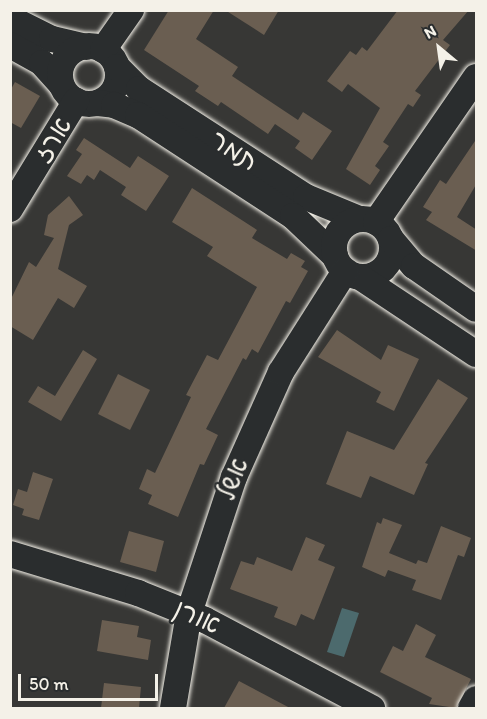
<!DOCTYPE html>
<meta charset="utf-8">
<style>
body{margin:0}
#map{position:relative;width:487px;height:719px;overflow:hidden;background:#373735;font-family:Itim,"Playpen Sans Hebrew",sans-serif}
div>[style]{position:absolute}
.water>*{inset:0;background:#4c6a6d}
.building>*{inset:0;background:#6a5e51}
.roads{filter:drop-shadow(0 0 2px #f4f1e8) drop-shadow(0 0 2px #f4f1e8)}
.minor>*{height:26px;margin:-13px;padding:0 13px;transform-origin:13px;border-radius:13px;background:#2a2d2e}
.minor>.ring{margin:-13px;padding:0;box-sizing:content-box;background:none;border:26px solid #2a2d2e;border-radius:50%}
span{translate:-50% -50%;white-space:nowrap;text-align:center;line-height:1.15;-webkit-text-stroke:4.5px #2a2d2e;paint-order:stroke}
.street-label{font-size:26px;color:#f4f1e8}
.frame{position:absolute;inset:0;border:12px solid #f4f1e8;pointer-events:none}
.north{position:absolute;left:409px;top:18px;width:60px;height:60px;-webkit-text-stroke:4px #2a2d2e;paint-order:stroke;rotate:331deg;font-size:16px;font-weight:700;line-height:24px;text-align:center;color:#f4f1e8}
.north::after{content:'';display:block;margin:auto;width:21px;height:27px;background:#f4f1e8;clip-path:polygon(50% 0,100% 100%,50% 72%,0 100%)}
.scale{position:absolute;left:18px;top:674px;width:140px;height:27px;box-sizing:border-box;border:3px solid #f4f1e8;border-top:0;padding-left:8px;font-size:18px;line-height:21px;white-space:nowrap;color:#f4f1e8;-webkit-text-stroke:4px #2a2d2e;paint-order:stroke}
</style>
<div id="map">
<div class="water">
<div style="clip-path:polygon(342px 608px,359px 613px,344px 657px,327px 652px)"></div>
</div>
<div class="building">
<div style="clip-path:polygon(169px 10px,214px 10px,196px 39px,238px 67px,232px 76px,298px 120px,303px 112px,332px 131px,312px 160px,295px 148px,300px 141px,275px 124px,268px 134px,221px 102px,218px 106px,195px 91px,199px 86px,144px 50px)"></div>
<div style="clip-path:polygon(225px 10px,279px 10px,264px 35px)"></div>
<div style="clip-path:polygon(398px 10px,469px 10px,443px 40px,450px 45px,415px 91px,421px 95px,413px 107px,408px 104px,383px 142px,389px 146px,375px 166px,380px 170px,370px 185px,346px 169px,380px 108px,348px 84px,342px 92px,327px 81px,350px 51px,356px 55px,362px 47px,367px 51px)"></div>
<div style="clip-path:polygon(15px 82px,40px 96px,21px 128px,10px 122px,10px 91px)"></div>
<div style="clip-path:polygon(84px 138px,130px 168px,138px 156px,169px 176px,146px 211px,121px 195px,126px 187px,100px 170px,94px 180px,87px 175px,81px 184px,67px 176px,82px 154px,76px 150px)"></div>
<div style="clip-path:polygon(477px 138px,477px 183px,457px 217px,477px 230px,477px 251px,426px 220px,432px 212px,423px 207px,440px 180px,446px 184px)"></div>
<div style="clip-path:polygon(192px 188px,257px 230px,252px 238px,287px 259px,291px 253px,305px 261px,301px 267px,308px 271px,290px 303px,286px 301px,258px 353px,252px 349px,246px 360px,243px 358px,206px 429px,218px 435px,204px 465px,200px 464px,178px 517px,148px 504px,152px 495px,139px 489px,147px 469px,155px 473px,191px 397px,186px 395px,207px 355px,218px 360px,257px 287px,207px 256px,213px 247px,172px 222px)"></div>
<div style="clip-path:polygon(69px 196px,83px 215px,69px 225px,58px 269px,87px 286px,74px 308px,58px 298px,33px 340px,10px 326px,10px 301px,29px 262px,36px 267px,54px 238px,44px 235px,48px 215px)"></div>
<div style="clip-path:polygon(337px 330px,381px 360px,388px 345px,419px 359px,394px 411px,376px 402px,381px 392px,318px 357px)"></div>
<div style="clip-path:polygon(83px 350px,97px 359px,61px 421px,28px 402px,38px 386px,55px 396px)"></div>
<div style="clip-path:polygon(118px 374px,150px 390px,130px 430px,98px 414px)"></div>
<div style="clip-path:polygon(438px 379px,468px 398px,425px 463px,428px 464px,414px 495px,370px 476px,361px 498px,326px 484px,347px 431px,394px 450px)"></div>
<div style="clip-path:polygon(33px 472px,53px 479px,39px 520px,22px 515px,24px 509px,13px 505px,18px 489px,27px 492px)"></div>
<div style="clip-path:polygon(383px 518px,402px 525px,389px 553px,416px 564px,418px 560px,427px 563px,441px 526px,471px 538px,464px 557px,458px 555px,441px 600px,412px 590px,416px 580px,388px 570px,385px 577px,362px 567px,377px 522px,381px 524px)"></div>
<div style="clip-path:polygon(129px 531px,164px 541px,156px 572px,120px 562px)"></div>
<div style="clip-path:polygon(306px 537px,325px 545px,318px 560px,335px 567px,314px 620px,301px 614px,296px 626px,274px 617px,278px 607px,230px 589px,241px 561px,254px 565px,257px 557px,292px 571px)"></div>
<div style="clip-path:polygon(102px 620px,139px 626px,137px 637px,151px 640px,148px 660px,97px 651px)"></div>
<div style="clip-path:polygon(416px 624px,436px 635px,425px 657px,471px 679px,456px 708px,429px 704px,432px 698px,380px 672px,393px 646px,403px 651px)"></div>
<div style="clip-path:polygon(239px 681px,290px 708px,224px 708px)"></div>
<div style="clip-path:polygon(104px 683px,141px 687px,139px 708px,101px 708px)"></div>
</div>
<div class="roads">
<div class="minor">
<div style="left:10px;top:18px;width:47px;rotate:26.6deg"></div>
<div style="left:52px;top:39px;width:35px;rotate:13deg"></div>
<div style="left:10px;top:45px;width:37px;rotate:29deg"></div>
<div style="left:42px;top:63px;width:28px;rotate:48deg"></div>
<div class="ring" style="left:60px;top:46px;width:32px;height:32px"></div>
<div style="left:103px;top:50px;width:49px;rotate:-55deg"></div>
<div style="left:117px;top:67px;width:31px;rotate:45deg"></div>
<div style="left:139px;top:89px;width:199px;rotate:32.9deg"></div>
<div style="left:306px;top:197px;width:57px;rotate:22.5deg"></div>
<div style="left:98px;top:103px;width:16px;rotate:7deg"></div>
<div style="left:114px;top:105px;width:26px;rotate:23deg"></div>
<div style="left:138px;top:115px;width:185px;rotate:33.1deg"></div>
<div style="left:293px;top:216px;width:58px;rotate:43.6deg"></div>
<div style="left:10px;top:209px;width:127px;rotate:-58.6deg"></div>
<div class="ring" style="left:334px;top:219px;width:32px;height:32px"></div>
<div style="left:376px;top:222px;width:176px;rotate:-55.4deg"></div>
<div style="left:391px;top:239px;width:35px;rotate:50deg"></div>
<div style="left:414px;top:266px;width:75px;rotate:34.7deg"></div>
<div style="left:360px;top:277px;width:139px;rotate:33.6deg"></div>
<div style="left:10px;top:554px;width:134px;rotate:16.9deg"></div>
<div style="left:138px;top:593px;width:72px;rotate:21.9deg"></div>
<div style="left:205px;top:620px;width:189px;rotate:27.8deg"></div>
<div style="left:173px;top:708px;width:96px;rotate:-80.4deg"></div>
<div style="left:189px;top:613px;width:143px;rotate:-71.7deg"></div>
<div style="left:234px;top:477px;width:115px;rotate:-65.9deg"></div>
<div style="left:281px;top:372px;width:120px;rotate:-57.6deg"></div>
<div style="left:471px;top:708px;width:10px;rotate:-61deg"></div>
</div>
</div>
<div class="street-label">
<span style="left:53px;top:140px;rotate:-59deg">ארז</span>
<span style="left:234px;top:151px;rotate:33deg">תמר</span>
<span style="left:233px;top:479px;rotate:-68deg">אשל</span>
<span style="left:197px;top:617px;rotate:24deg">אורן</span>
</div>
<div class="frame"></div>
<div class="north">N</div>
<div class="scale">50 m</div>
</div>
